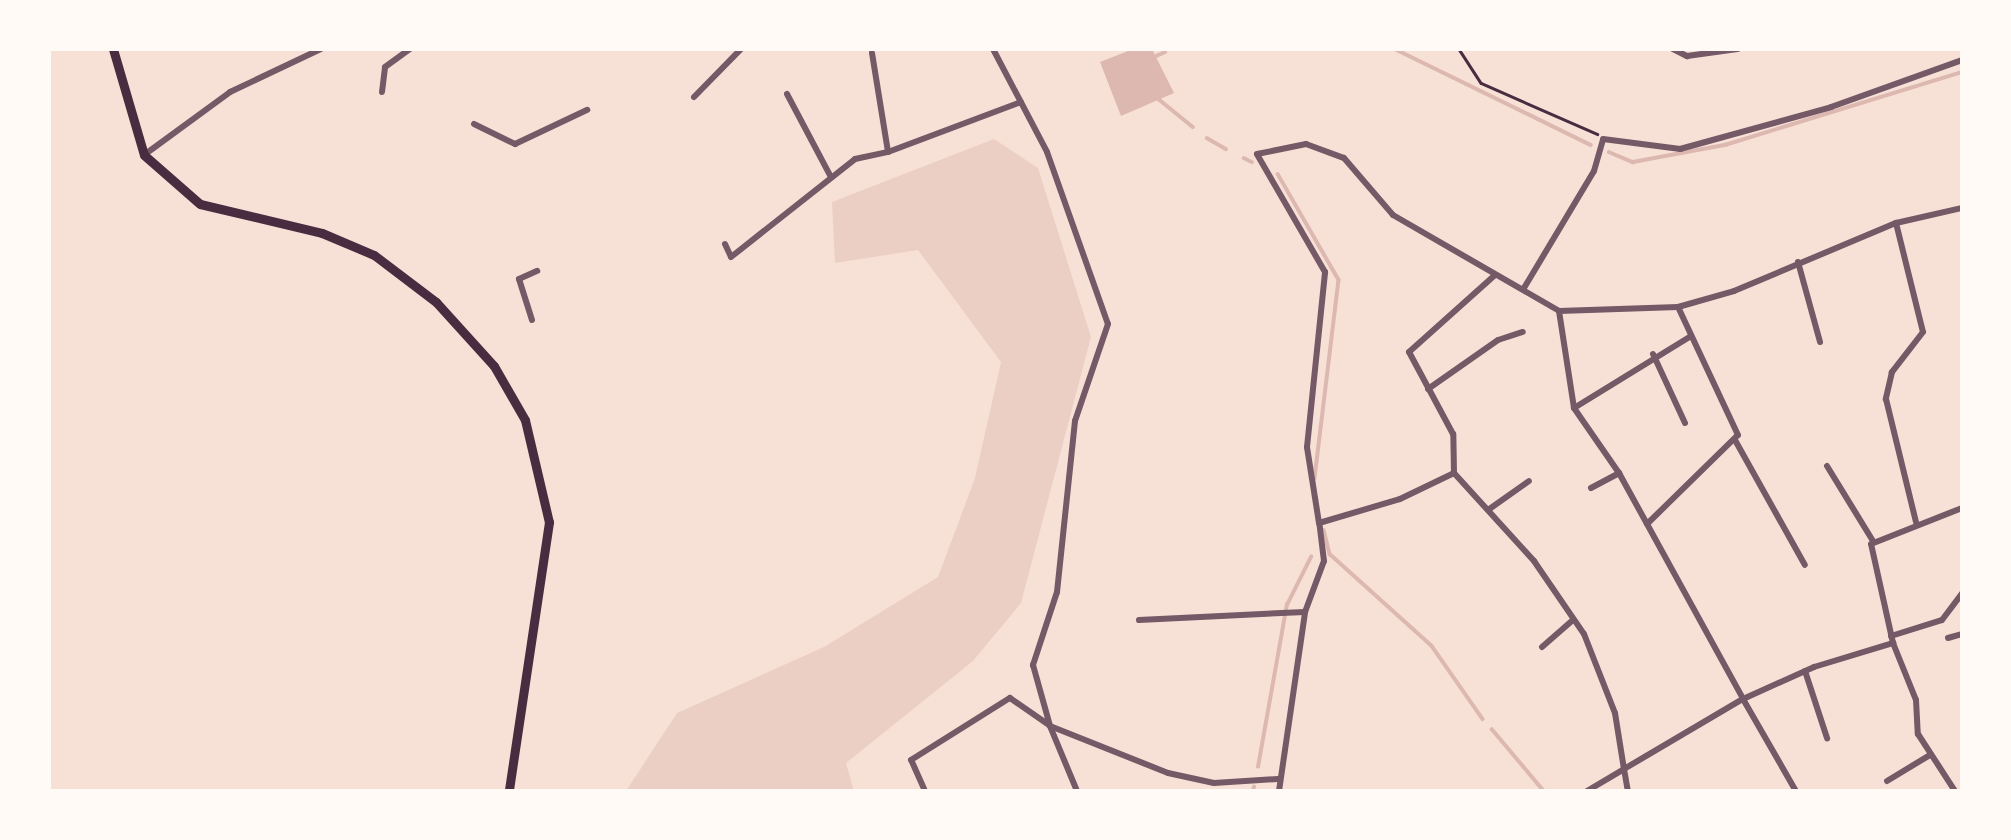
<!DOCTYPE html>
<style>
body{margin:0}
#map{position:relative;width:2011px;height:840px;overflow:hidden;background:#f7e1d7;font-family:Arial,sans-serif}
div>[style]{position:absolute}
.green>*{inset:0;background:#ebcfc5}
.water>*{inset:0;background:#dcb8b0}
.stream>*{height:3.5px;margin:-1.75px;padding:0 1.75px;transform-origin:1.75px;border-radius:1.75px;background:#dcb8b0}
.path>*{height:2.5px;margin:-1.25px;padding:0 1.25px;transform-origin:1.25px;border-radius:1.25px;background:#4a2c40}
.minor>*{height:6px;margin:-3px;padding:0 3px;transform-origin:3px;border-radius:3px;background:#755966}
.secondary>*{height:9px;margin:-4.5px;padding:0 4.5px;transform-origin:4.5px;border-radius:4.5px;background:#4a2c40}
span{translate:-50% -50%;white-space:nowrap;text-align:center;line-height:1.15;-webkit-text-stroke:7px #fffaf5;paint-order:stroke}
.frame{position:absolute;inset:0;border:51px solid #fffaf5;pointer-events:none}
</style>
<div id="map">
<div class="green">
<div style="clip-path:polygon(994px 139px,1038px 168px,1091px 337px,1021px 603px,973px 661px,846px 763px,854px 791px,626px 791px,677px 713px,824px 647px,938px 577px,975px 478px,1001px 362px,918px 250px,835px 263px,832px 202px)"></div>
</div>
<div class="water">
<div style="clip-path:polygon(1133px 49px,1152px 49px,1174px 93px,1121px 116px,1100px 62px)"></div>
</div>
<div class="stream">
<div style="left:1395px;top:49px;width:218px;rotate:26.1deg"></div>
<div style="left:1154px;top:57px;width:12px;rotate:-24deg"></div>
<div style="left:1155px;top:96px;width:49px;rotate:39.2deg"></div>
<div style="left:1207px;top:138px;width:22px;rotate:30deg"></div>
<div style="left:1609px;top:152px;width:26px;rotate:23deg"></div>
<div style="left:1633px;top:162px;width:94px;rotate:-10.5deg"></div>
<div style="left:1725px;top:145px;width:248px;rotate:-17.1deg"></div>
<div style="left:1244px;top:158px;width:9px;rotate:27deg"></div>
<div style="left:1278px;top:174px;width:122px;rotate:60.1deg"></div>
<div style="left:1339px;top:280px;width:200px;rotate:96.9deg"></div>
<div style="left:1324px;top:530px;width:25px;rotate:76deg"></div>
<div style="left:1330px;top:554px;width:137px;rotate:42deg"></div>
<div style="left:1432px;top:646px;width:89px;rotate:55.1deg"></div>
<div style="left:1492px;top:729px;width:81px;rotate:50deg"></div>
<div style="left:1258px;top:767px;width:165px;rotate:-79.9deg"></div>
<div style="left:1287px;top:605px;width:54px;rotate:-63.4deg"></div>
<div style="left:1253px;top:791px;width:4px;rotate:-76deg"></div>
</div>
<div class="path">
<div style="left:1459px;top:49px;width:40px;rotate:57.1deg"></div>
<div style="left:1481px;top:83px;width:127px;rotate:23.7deg"></div>
</div>
<div class="minor">
<div style="left:993px;top:49px;width:116px;rotate:62.3deg"></div>
<div style="left:1047px;top:152px;width:182px;rotate:70.5deg"></div>
<div style="left:1108px;top:324px;width:102px;rotate:108.8deg"></div>
<div style="left:1075px;top:421px;width:172px;rotate:96deg"></div>
<div style="left:1057px;top:592px;width:77px;rotate:108.2deg"></div>
<div style="left:1033px;top:665px;width:63px;rotate:74.4deg"></div>
<div style="left:1673px;top:49px;width:16px;rotate:27deg"></div>
<div style="left:1687px;top:56px;width:51px;rotate:-7.8deg"></div>
<div style="left:872px;top:53px;width:100px;rotate:80.8deg"></div>
<div style="left:888px;top:152px;width:142px;rotate:-20.6deg"></div>
<div style="left:382px;top:92px;width:25px;rotate:-83deg"></div>
<div style="left:385px;top:67px;width:31px;rotate:-36deg"></div>
<div style="left:787px;top:94px;width:94px;rotate:62.1deg"></div>
<div style="left:694px;top:97px;width:67px;rotate:-45.6deg"></div>
<div style="left:474px;top:124px;width:46px;rotate:26deg"></div>
<div style="left:515px;top:144px;width:80px;rotate:-25.3deg"></div>
<div style="left:144px;top:155px;width:107px;rotate:-36.2deg"></div>
<div style="left:230px;top:92px;width:101px;rotate:-25.3deg"></div>
<div style="left:1896px;top:223px;width:112px;rotate:76.1deg"></div>
<div style="left:1923px;top:332px;width:51px;rotate:127.8deg"></div>
<div style="left:1892px;top:372px;width:28px;rotate:103deg"></div>
<div style="left:1886px;top:399px;width:127px;rotate:76.3deg"></div>
<div style="left:725px;top:244px;width:14px;rotate:65deg"></div>
<div style="left:731px;top:257px;width:158px;rotate:-38.3deg"></div>
<div style="left:855px;top:159px;width:34px;rotate:-12deg"></div>
<div style="left:1798px;top:262px;width:83px;rotate:74.6deg"></div>
<div style="left:1524px;top:288px;width:136px;rotate:-59.1deg"></div>
<div style="left:1594px;top:171px;width:33px;rotate:-74deg"></div>
<div style="left:1603px;top:139px;width:78px;rotate:7.4deg"></div>
<div style="left:1680px;top:149px;width:157px;rotate:-15.5deg"></div>
<div style="left:1831px;top:107px;width:139px;rotate:-19.7deg"></div>
<div style="left:1559px;top:311px;width:119px;rotate:-1.9deg"></div>
<div style="left:1678px;top:307px;width:58px;rotate:-15.9deg"></div>
<div style="left:1734px;top:291px;width:176px;rotate:-22.8deg"></div>
<div style="left:1896px;top:223px;width:68px;rotate:-12.8deg"></div>
<div style="left:532px;top:320px;width:43px;rotate:-107.6deg"></div>
<div style="left:519px;top:279px;width:20px;rotate:-24deg"></div>
<div style="left:1653px;top:354px;width:76px;rotate:65.1deg"></div>
<div style="left:1428px;top:389px;width:85px;rotate:-35deg"></div>
<div style="left:1498px;top:340px;width:26px;rotate:-18deg"></div>
<div style="left:1574px;top:408px;width:137px;rotate:-31.6deg"></div>
<div style="left:1735px;top:440px;width:143px;rotate:60.8deg"></div>
<div style="left:1827px;top:466px;width:88px;rotate:58.5deg"></div>
<div style="left:1454px;top:473px;width:39px;rotate:-91deg"></div>
<div style="left:1453px;top:434px;width:93px;rotate:-118.2deg"></div>
<div style="left:1409px;top:352px;width:115px;rotate:-41.8deg"></div>
<div style="left:1591px;top:488px;width:32px;rotate:-28deg"></div>
<div style="left:1488px;top:510px;width:50px;rotate:-35.3deg"></div>
<div style="left:1319px;top:523px;width:77px;rotate:-99deg"></div>
<div style="left:1307px;top:447px;width:176px;rotate:-84.1deg"></div>
<div style="left:1325px;top:272px;width:136px;rotate:-120deg"></div>
<div style="left:1257px;top:154px;width:50px;rotate:-11.5deg"></div>
<div style="left:1306px;top:144px;width:40px;rotate:20.2deg"></div>
<div style="left:1344px;top:158px;width:75px;rotate:49.3deg"></div>
<div style="left:1393px;top:215px;width:192px;rotate:30deg"></div>
<div style="left:1559px;top:311px;width:98px;rotate:81.2deg"></div>
<div style="left:1574px;top:408px;width:79px;rotate:55.3deg"></div>
<div style="left:1619px;top:473px;width:258px;rotate:61.2deg"></div>
<div style="left:1743px;top:699px;width:78px;rotate:-24.3deg"></div>
<div style="left:1814px;top:667px;width:83px;rotate:-16.9deg"></div>
<div style="left:1893px;top:643px;width:101px;rotate:-102.5deg"></div>
<div style="left:1871px;top:544px;width:98px;rotate:-21.6deg"></div>
<div style="left:1647px;top:524px;width:127px;rotate:-44.4deg"></div>
<div style="left:1738px;top:435px;width:141px;rotate:-115.1deg"></div>
<div style="left:1139px;top:620px;width:166px;rotate:-2.8deg"></div>
<div style="left:1891px;top:636px;width:53px;rotate:-17.4deg"></div>
<div style="left:1942px;top:620px;width:34px;rotate:-53deg"></div>
<div style="left:1948px;top:638px;width:15px;rotate:-16deg"></div>
<div style="left:1893px;top:643px;width:61px;rotate:68deg"></div>
<div style="left:1916px;top:700px;width:34px;rotate:87deg"></div>
<div style="left:1918px;top:734px;width:68px;rotate:57deg"></div>
<div style="left:1542px;top:647px;width:41px;rotate:-41.1deg"></div>
<div style="left:1805px;top:671px;width:71px;rotate:71.8deg"></div>
<div style="left:1887px;top:781px;width:50px;rotate:-31.2deg"></div>
<div style="left:925px;top:791px;width:34px;rotate:-114deg"></div>
<div style="left:911px;top:760px;width:117px;rotate:-32.1deg"></div>
<div style="left:1010px;top:698px;width:47px;rotate:34.7deg"></div>
<div style="left:1077px;top:791px;width:70px;rotate:-112.6deg"></div>
<div style="left:1050px;top:726px;width:127px;rotate:21.7deg"></div>
<div style="left:1168px;top:773px;width:47px;rotate:12.3deg"></div>
<div style="left:1214px;top:783px;width:64px;rotate:-3.6deg"></div>
<div style="left:1279px;top:791px;width:181px;rotate:-81.7deg"></div>
<div style="left:1305px;top:612px;width:54px;rotate:-69.6deg"></div>
<div style="left:1324px;top:561px;width:38px;rotate:-97deg"></div>
<div style="left:1319px;top:523px;width:84px;rotate:-16.5deg"></div>
<div style="left:1400px;top:499px;width:60px;rotate:-25.7deg"></div>
<div style="left:1454px;top:473px;width:119px;rotate:47.7deg"></div>
<div style="left:1534px;top:561px;width:88px;rotate:55.6deg"></div>
<div style="left:1584px;top:634px;width:85px;rotate:68.6deg"></div>
<div style="left:1615px;top:713px;width:57px;rotate:80.9deg"></div>
<div style="left:1624px;top:769px;width:138px;rotate:-30.5deg"></div>
<div style="left:1743px;top:699px;width:106px;rotate:60.1deg"></div>
<div style="left:1587px;top:791px;width:43px;rotate:-30.7deg"></div>
<div style="left:1624px;top:769px;width:22px;rotate:80deg"></div>
</div>
<div class="secondary">
<div style="left:113px;top:49px;width:110px;rotate:73.7deg"></div>
<div style="left:144px;top:155px;width:74px;rotate:41.2deg"></div>
<div style="left:200px;top:204px;width:125px;rotate:13.4deg"></div>
<div style="left:322px;top:233px;width:56px;rotate:22.9deg"></div>
<div style="left:374px;top:255px;width:78px;rotate:37.2deg"></div>
<div style="left:436px;top:302px;width:86px;rotate:47.8deg"></div>
<div style="left:494px;top:366px;width:62px;rotate:60.1deg"></div>
<div style="left:525px;top:420px;width:105px;rotate:76.8deg"></div>
<div style="left:549px;top:522px;width:272px;rotate:98.5deg"></div>
</div>
<div class="frame"></div>
</div>
